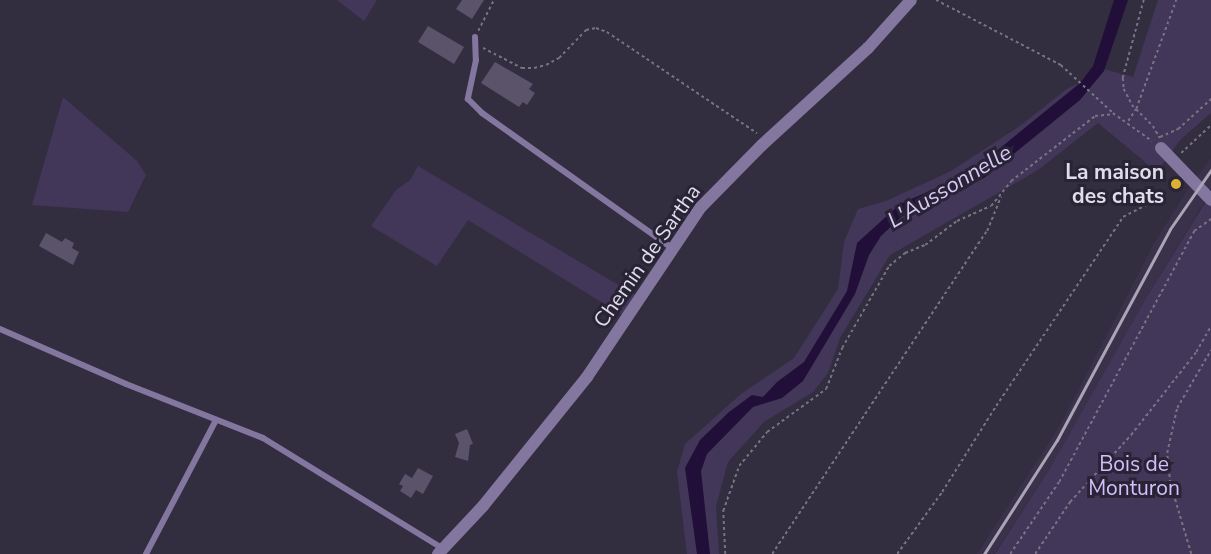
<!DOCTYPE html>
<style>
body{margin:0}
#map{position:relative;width:1211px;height:554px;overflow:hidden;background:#332d40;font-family:"Nunito Sans",sans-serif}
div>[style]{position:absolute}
.built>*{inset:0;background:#3a314b}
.green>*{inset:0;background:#423758}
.water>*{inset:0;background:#210f39}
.building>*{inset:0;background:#5a5369}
.path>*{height:1.5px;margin-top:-0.75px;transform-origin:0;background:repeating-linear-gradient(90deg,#787383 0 3px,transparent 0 6px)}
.service>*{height:6px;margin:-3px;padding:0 3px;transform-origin:3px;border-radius:3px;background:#84779f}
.minor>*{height:12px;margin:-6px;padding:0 6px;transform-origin:6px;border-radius:6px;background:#84779f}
.rail>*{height:3px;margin:-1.5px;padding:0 1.5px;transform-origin:1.5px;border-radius:1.5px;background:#aaa5b4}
.dots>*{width:16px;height:16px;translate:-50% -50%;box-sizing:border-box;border:3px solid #292336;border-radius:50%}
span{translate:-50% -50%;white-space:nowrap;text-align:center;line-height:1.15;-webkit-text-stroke:6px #292336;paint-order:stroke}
.poi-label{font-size:21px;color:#e0dce9;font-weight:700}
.right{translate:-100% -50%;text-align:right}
.street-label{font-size:21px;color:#e0dce9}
.park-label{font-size:21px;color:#d2bffb}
.water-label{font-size:22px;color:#d8caf8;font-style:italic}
</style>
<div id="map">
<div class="built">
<div style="clip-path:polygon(1211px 158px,1211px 188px,1204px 202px,1145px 300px,1049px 470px,994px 554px,977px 554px,1059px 427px,1156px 240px,1190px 186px)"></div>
</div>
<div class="green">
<div style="clip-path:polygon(337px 0,377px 0,364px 21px)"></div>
<div style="clip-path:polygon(1158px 0,1211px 0,1211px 113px,1180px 140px,1157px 172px,1098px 123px,1038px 170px,890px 255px,840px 338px,828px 373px,813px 392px,764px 422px,728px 462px,716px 506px,719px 554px,687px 554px,677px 472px,685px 444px,741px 394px,794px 358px,838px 289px,844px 242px,858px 209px,886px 201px,951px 171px,1020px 126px,1068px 88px,1080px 83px,1093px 66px,1133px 77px)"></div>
<div style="clip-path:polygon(63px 97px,137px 161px,146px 175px,128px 212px,32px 205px)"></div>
<div style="clip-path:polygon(418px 166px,637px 296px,624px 316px,468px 220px,437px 266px,371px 226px,396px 190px,410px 180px)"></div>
<div style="clip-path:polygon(1211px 193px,1211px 554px,995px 554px,1049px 470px,1145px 300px)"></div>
</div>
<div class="water">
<div style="clip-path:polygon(1114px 0,1128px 0,1104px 71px,1080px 100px,984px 178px,901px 217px,881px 236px,869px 255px,855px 294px,803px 381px,782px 398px,753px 407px,707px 454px,701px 471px,710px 554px,697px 554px,685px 468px,700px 440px,729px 412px,752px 395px,763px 397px,777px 382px,804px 362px,847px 291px,857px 243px,900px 204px,968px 174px,1080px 83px,1093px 66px)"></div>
</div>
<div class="building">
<div style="clip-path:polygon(462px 0,484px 0,472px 19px,456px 9px)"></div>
<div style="clip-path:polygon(428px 26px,464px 47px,454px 64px,418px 42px)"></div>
<div style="clip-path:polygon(495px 62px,533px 84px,529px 89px,535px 93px,527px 105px,523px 102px,519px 107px,481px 83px)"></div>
<div style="clip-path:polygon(1174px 178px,1183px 184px,1179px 191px,1169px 184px)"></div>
<div style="clip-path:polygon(46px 233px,62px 242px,65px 238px,74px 243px,72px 248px,79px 252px,73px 265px,39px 246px)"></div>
<div style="clip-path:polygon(467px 429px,473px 444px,470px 445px,468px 461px,455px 457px,459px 443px,455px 434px)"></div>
<div style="clip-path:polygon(418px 468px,433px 476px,423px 494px,416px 490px,411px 498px,400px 491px,403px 486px,399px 484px,405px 474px,412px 478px)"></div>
</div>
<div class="path">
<div style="left:936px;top:0;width:141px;rotate:27.5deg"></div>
<div style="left:1061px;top:65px;width:71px;rotate:42.7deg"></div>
<div style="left:1113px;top:113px;width:48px;rotate:35.7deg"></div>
<div style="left:1144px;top:0;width:81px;rotate:105.1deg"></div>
<div style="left:1123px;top:78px;width:11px;rotate:85deg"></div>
<div style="left:1124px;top:89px;width:18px;rotate:63deg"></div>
<div style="left:1132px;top:105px;width:30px;rotate:45deg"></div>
<div style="left:1153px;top:126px;width:14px;rotate:60deg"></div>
<div style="left:478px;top:31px;width:35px;rotate:-63deg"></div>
<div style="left:483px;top:48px;width:44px;rotate:27.1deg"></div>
<div style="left:522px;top:68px;width:12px"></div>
<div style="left:534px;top:68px;width:12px;rotate:-14deg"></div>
<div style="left:546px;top:65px;width:15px;rotate:-28deg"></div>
<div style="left:559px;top:58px;width:39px;rotate:-46deg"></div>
<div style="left:586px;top:30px;width:10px;rotate:-11deg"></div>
<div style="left:596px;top:28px;width:12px;rotate:20deg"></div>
<div style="left:607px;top:32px;width:181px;rotate:34deg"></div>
<div style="left:1128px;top:121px;width:14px;rotate:-56deg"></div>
<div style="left:1136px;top:109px;width:116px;rotate:-69.8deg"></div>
<div style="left:1160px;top:137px;width:20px;rotate:-24deg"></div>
<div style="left:1178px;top:129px;width:45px;rotate:-42.3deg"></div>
<div style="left:1181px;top:153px;width:41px;rotate:-43deg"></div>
<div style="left:725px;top:554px;width:43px;rotate:-92.7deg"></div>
<div style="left:723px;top:511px;width:48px;rotate:-70.4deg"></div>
<div style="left:739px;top:466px;width:44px;rotate:-50.5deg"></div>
<div style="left:767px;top:432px;width:73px;rotate:-36.1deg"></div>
<div style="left:826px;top:389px;width:44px;rotate:-68.7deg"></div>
<div style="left:842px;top:348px;width:95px;rotate:-60.2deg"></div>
<div style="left:889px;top:266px;width:21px;rotate:-39deg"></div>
<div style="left:905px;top:253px;width:22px;rotate:-22deg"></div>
<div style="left:925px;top:245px;width:40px;rotate:-37deg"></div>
<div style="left:957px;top:221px;width:37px;rotate:-24deg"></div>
<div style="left:991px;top:206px;width:32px;rotate:-51deg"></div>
<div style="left:1011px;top:181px;width:106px;rotate:-37.7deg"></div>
<div style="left:1095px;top:116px;width:20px;rotate:-6deg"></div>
<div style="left:772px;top:554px;width:388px;rotate:-56.4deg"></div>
<div style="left:987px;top:231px;width:37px;rotate:-68deg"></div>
<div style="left:897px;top:554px;width:77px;rotate:-54deg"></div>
<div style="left:942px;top:492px;width:102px;rotate:-57.9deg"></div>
<div style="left:996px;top:406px;width:228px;rotate:-56.1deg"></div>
<div style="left:1123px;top:217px;width:27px;rotate:-27deg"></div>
<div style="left:1010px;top:554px;width:87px;rotate:-55.8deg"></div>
<div style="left:1059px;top:482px;width:285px;rotate:-61.7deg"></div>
<div style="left:1194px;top:231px;width:21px;rotate:-35deg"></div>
<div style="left:1035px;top:554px;width:63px;rotate:-56.1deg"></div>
<div style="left:1070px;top:502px;width:91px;rotate:-47.7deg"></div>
<div style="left:1131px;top:435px;width:105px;rotate:-51.9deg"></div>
<div style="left:1196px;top:352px;width:30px;rotate:-60deg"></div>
<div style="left:1191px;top:554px;width:74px;rotate:-106.5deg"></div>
<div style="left:1170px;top:483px;width:30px;rotate:-96deg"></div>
<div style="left:1167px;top:453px;width:46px;rotate:-77.5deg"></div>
<div style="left:1177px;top:408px;width:67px;rotate:-59.6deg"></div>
</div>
<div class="service">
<div style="left:475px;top:37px;width:23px;rotate:88deg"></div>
<div style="left:476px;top:60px;width:40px;rotate:102deg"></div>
<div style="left:468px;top:99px;width:20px;rotate:45deg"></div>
<div style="left:482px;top:113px;width:233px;rotate:35.4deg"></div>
<div style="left:0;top:329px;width:137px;rotate:23.6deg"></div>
<div style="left:126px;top:384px;width:147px;rotate:21.5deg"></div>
<div style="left:263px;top:438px;width:210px;rotate:31.6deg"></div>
<div style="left:146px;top:554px;width:151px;rotate:-62.4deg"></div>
</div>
<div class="minor">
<div style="left:1161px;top:148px;width:72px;rotate:46.1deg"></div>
<div style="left:438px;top:554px;width:66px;rotate:-46.8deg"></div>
<div style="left:483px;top:506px;width:166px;rotate:-51.1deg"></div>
<div style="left:587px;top:377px;width:205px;rotate:-56.2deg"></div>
<div style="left:701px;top:207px;width:87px;rotate:-45.5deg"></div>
<div style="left:762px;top:145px;width:144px;rotate:-42.5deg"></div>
<div style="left:868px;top:48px;width:64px;rotate:-48.1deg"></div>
</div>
<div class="rail">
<div style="left:984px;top:554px;width:135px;rotate:-57.4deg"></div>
<div style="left:1057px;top:440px;width:239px;rotate:-61.8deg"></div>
<div style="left:1170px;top:229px;width:72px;rotate:-55.2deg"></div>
</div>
<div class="dots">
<div style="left:1176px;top:184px;background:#dcb233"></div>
</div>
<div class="poi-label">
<span class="right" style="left:1164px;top:184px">La maison<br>des chats</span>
</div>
<div class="street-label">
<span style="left:647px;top:256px;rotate:-55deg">Chemin de Sartha</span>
</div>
<div class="park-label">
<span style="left:1134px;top:476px">Bois de<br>Monturon</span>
</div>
<div class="water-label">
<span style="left:950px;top:187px;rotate:-31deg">L'Aussonnelle</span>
</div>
</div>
